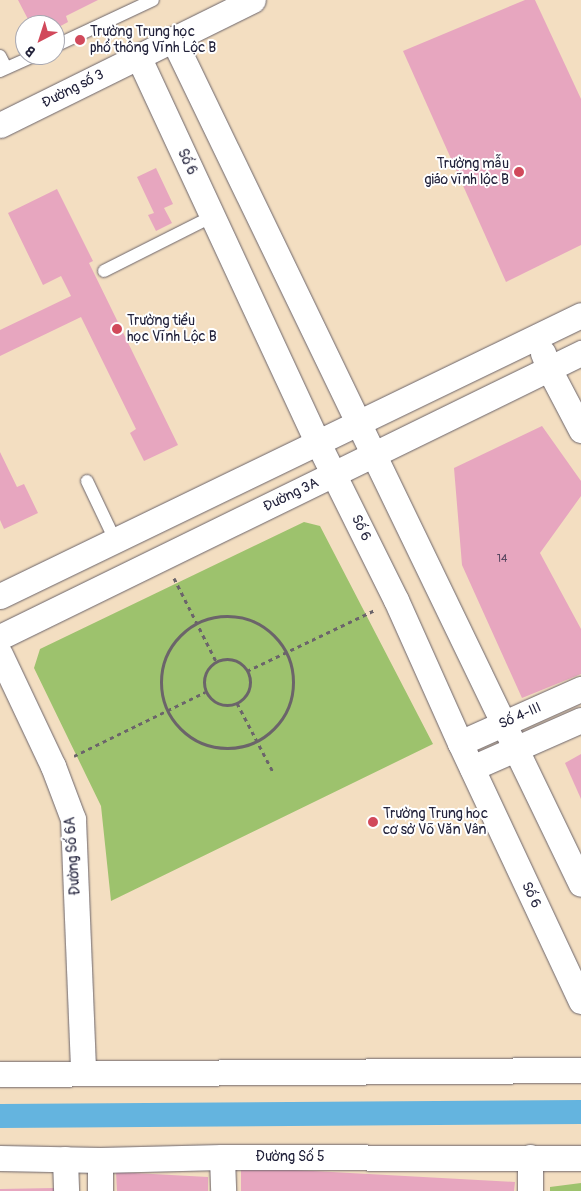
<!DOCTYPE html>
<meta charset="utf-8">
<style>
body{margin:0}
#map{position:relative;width:581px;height:1191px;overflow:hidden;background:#f3dec1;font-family:Pangolin,sans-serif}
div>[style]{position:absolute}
.green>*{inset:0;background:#9dc26d}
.canal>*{height:24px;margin:-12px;padding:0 12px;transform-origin:12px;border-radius:12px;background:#64b4df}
.building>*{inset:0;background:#e7a6bf}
.path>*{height:3px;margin-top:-1.5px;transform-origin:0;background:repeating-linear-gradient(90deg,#6b646a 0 4px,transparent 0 8px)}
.path>.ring{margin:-1.5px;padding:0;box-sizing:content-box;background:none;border:3px solid #6b646a;border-radius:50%}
.roads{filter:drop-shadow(0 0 1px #6b646a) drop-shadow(0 0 1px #6b646a)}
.service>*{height:12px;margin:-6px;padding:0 6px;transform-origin:6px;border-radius:6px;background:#fff}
.minor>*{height:25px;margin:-12.5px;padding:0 12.5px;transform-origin:12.5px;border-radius:12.5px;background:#fff}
.dots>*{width:14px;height:14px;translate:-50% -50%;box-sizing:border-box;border:2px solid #fff;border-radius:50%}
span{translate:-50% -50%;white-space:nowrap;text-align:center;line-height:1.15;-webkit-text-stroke:4px #fff;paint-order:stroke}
.number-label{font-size:11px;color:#53435c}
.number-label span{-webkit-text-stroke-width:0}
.poi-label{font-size:14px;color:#22223b}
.left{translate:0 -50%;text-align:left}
.right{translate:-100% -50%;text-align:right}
.street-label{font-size:14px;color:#22223b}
.north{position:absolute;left:15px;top:15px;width:50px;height:50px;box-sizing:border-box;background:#fff;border:1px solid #a7a7b1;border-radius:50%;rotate:220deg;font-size:14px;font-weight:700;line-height:20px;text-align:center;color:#22223b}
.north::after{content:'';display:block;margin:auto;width:18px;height:22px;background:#d1495b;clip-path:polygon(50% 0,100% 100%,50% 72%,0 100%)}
</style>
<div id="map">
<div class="green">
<div style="clip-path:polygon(304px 522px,320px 526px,433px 744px,111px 901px,101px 806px,34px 668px,40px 649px)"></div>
<div style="clip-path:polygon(581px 1183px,581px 1191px,550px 1191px,550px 1187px)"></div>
</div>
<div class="canal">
<div style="left:0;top:1116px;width:581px;rotate:-0.39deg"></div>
</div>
<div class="building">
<div style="clip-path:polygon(18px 0,98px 0,66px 16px,68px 22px,55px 29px,55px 25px,31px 25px)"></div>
<div style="clip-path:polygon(525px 0,535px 0,581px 99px,581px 245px,506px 282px,403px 51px)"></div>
<div style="clip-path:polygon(156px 168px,173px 204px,164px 208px,172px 223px,156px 231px,148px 215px,154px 213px,137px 177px)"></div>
<div style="clip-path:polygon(57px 189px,93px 261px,89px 263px,178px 445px,144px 461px,130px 433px,136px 429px,81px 317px,0 356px,0 330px,71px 296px,61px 276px,43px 285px,8px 213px)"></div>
<div style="clip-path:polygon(542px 426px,581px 481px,581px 496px,540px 553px,581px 629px,581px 674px,522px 698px,462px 565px,454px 468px)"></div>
<div style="clip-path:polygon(0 452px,17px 487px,24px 484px,38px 513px,4px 529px,0 520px)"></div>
<div style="clip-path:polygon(581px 754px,581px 799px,565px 763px)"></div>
<div style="clip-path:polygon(241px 1167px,515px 1182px,514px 1191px,241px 1191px)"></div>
<div style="clip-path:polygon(116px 1172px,208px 1177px,208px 1191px,117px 1191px)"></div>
<div style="clip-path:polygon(54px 1188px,54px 1191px,0 1191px,0 1189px)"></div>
</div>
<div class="path">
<div style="left:174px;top:578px;width:93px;rotate:63.2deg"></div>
<div class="ring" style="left:161px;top:616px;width:129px;height:129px"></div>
<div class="ring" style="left:204px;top:659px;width:43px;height:43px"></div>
<div style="left:247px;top:671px;width:142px;rotate:-25.5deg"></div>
<div style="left:237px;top:703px;width:78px;rotate:62.4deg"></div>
<div style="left:74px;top:756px;width:146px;rotate:-26deg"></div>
</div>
<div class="roads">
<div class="service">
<div style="left:55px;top:46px;width:108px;rotate:-25.1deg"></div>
<div style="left:0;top:56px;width:13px;rotate:63deg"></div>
<div style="left:0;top:71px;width:39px;rotate:-24deg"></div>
<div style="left:104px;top:271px;width:122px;rotate:-26.8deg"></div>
<div style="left:87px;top:481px;width:65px;rotate:64.6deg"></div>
</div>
<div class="minor">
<div style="left:173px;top:39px;width:938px;rotate:64.23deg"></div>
<div style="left:138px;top:56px;width:427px;rotate:65.1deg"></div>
<div style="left:318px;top:443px;width:175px;rotate:63.6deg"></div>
<div style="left:396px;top:600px;width:157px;rotate:65.9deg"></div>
<div style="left:460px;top:743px;width:285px;rotate:64.9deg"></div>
<div style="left:0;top:125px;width:282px;rotate:-26.3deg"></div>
<div style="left:543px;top:353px;width:17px;rotate:69deg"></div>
<div style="left:549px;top:369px;width:69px;rotate:62.3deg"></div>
<div style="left:0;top:596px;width:645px;rotate:-25.81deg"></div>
<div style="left:0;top:637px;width:647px;rotate:-26.05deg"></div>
<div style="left:0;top:654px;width:124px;rotate:64.7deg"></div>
<div style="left:53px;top:766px;width:57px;rotate:69.3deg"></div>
<div style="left:73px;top:819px;width:254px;rotate:87.7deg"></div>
<div style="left:460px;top:743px;width:133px;rotate:-24.1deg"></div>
<div style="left:472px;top:768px;width:119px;rotate:-23.8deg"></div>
<div style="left:0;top:1074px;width:581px;rotate:-0.39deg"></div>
<div style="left:222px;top:1157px;width:34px;rotate:88deg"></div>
<div style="left:0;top:1158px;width:100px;rotate:1.1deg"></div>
<div style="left:100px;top:1160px;width:122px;rotate:-1.4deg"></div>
<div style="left:222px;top:1157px;width:359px;rotate:0.2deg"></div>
<div style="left:65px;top:1159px;width:32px;rotate:88deg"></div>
<div style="left:100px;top:1160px;width:31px;rotate:90deg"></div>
<div style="left:530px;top:1191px;width:34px;rotate:-90deg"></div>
</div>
</div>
<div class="dots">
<div style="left:80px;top:40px;background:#d1495b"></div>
<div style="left:519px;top:172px;background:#d1495b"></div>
<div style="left:117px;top:329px;background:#d1495b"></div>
<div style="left:373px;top:822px;background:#d1495b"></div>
</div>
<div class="number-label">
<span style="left:502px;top:559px">14</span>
</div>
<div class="poi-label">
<span class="left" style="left:90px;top:40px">Trường Trung học<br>phổ thông Vĩnh Lộc B</span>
<span class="right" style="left:509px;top:172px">Trường mẫu<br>giáo vĩnh lộc B</span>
<span class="left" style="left:127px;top:329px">Trường tiểu<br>học Vĩnh Lộc B</span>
<span class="left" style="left:383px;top:822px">Trường Trung học<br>cơ sở Võ Văn Vân</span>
</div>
<div class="street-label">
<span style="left:73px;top:89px;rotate:-27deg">Đường số 3</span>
<span style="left:187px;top:162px;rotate:65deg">Số 6</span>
<span style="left:291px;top:495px;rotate:-26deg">Đường 3A</span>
<span style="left:361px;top:528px;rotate:64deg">Số 6</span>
<span style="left:520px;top:716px;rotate:-24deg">Số 4-III</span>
<span style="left:73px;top:856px;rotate:-94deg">Đường Số 6A</span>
<span style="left:531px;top:895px;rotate:65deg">Số 6</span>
<span style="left:290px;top:1157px">Đường Số 5</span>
</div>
<div class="north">B</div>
</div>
